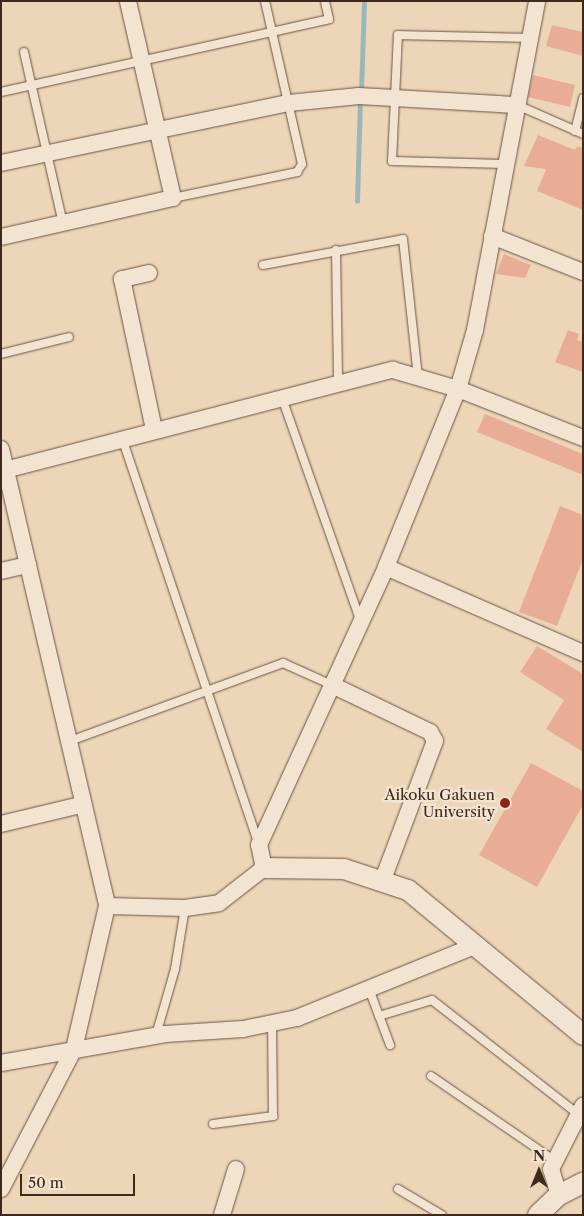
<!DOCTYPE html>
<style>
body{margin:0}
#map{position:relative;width:584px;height:1216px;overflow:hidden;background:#edd6b8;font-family:"Libre Caslon Text",serif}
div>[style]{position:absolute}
.stream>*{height:4.5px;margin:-2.25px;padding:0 2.25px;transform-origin:2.25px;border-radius:2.25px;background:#9bb7b7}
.building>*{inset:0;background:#e9ad97}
.roads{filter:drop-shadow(0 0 1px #6a5444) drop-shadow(0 0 1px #6a5444)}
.service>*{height:8px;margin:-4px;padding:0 4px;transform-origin:4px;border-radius:4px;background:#f3e4d1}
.minor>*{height:16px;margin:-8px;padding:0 8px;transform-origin:8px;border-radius:8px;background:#f3e4d1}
.tertiary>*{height:20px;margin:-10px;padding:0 10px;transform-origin:10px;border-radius:10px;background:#f3e4d1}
.dots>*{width:14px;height:14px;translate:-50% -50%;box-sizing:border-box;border:2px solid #f3e4d1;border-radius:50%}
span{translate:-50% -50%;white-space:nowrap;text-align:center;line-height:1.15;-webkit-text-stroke:4.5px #f3e4d1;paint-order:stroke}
.poi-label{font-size:15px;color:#3f281d}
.right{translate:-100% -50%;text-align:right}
.frame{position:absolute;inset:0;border:2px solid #3f281d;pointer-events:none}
.north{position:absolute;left:514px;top:1146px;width:50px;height:50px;-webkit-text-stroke:4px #f3e4d1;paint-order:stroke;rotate:0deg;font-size:14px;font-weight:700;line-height:20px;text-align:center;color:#3f281d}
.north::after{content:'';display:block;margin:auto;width:18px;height:22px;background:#3f281d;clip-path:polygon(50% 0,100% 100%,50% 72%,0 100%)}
.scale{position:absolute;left:20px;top:1174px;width:115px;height:22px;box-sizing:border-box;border:2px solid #3f281d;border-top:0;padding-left:6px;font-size:15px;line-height:18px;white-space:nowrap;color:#3f281d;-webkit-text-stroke:4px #f3e4d1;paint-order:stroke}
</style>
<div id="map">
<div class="stream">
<div style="left:361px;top:92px;width:91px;rotate:-88.1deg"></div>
<div style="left:357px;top:201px;width:101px;rotate:-88.3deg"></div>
</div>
<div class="building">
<div style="clip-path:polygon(552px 25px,583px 32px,583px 56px,546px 46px)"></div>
<div style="clip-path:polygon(533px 75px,575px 85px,570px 107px,528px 97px)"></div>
<div style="clip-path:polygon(538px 135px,575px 150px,577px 146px,583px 148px,583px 210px,537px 191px,546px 169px,524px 166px)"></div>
<div style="clip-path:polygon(504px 254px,531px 265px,525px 278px,496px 274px)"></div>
<div style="clip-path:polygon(568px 330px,579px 334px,577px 340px,583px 342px,583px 372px,555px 362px)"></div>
<div style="clip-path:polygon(485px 414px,583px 454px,583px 475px,477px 432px)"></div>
<div style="clip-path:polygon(560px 506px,583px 515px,583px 559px,557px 626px,519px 612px)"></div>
<div style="clip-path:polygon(537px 646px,583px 674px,583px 752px,546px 729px,564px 700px,520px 672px)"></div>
<div style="clip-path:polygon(531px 763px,583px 791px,583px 805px,537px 887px,479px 855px)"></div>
</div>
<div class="roads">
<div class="service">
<div style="left:24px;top:52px;width:175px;rotate:77.2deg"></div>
<div style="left:1px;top:92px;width:336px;rotate:-12.5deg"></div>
<div style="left:329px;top:19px;width:18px;rotate:-103deg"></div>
<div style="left:517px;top:105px;width:72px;rotate:23.7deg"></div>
<div style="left:575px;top:131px;width:34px;rotate:-76deg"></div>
<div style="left:504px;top:164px;width:112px;rotate:-178.5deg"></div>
<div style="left:392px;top:161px;width:126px;rotate:-87.3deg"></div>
<div style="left:398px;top:35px;width:130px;rotate:1.3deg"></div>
<div style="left:173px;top:198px;width:127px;rotate:-11.8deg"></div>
<div style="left:297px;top:172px;width:9px;rotate:-58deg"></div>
<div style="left:302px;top:164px;width:167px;rotate:-102.8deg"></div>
<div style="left:336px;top:250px;width:133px;rotate:89.1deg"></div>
<div style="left:263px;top:265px;width:142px;rotate:-10.5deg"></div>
<div style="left:403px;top:239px;width:138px;rotate:83.8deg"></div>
<div style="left:1px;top:354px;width:70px;rotate:-14deg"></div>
<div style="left:282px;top:398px;width:235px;rotate:70.6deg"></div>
<div style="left:122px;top:438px;width:429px;rotate:71.4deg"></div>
<div style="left:70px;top:741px;width:227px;rotate:-20.1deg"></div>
<div style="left:283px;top:663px;width:54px;rotate:24.2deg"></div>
<div style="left:369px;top:989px;width:60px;rotate:69.4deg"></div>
<div style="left:379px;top:1016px;width:55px;rotate:-16.8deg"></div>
<div style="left:432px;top:1000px;width:185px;rotate:38deg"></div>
<div style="left:156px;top:1035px;width:69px;rotate:-73.9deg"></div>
<div style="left:175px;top:969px;width:62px;rotate:-80.7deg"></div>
<div style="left:431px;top:1076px;width:150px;rotate:34.4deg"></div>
<div style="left:213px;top:1124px;width:61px;rotate:-7.6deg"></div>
<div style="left:273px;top:1116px;width:93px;rotate:-90.6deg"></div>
<div style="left:398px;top:1189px;width:51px;rotate:30.6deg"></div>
</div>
<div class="minor">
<div style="left:1px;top:163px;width:294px;rotate:-11.8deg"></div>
<div style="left:289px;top:103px;width:70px;rotate:-5.7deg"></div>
<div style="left:359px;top:96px;width:156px;rotate:3.3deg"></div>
<div style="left:492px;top:236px;width:98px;rotate:21.6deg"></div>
<div style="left:1px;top:237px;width:176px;rotate:-12.8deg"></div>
<div style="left:173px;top:198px;width:202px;rotate:-102.9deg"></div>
<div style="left:149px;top:273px;width:28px;rotate:167deg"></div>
<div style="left:122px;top:279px;width:154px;rotate:78deg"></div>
<div style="left:1px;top:449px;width:469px;rotate:76.9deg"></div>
<div style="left:107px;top:906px;width:147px;rotate:103deg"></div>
<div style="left:74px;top:1049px;width:158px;rotate:117.5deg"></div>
<div style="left:5px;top:470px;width:401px;rotate:-14.5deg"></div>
<div style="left:393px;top:370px;width:68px;rotate:16.3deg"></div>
<div style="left:458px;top:389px;width:134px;rotate:21.4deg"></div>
<div style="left:386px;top:567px;width:215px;rotate:23.6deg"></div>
<div style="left:1px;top:571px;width:28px;rotate:-13deg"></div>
<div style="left:332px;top:685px;width:109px;rotate:25.6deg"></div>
<div style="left:430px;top:732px;width:10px;rotate:61deg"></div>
<div style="left:435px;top:741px;width:147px;rotate:110.6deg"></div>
<div style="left:1px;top:824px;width:85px;rotate:-13.5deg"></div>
<div style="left:107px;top:906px;width:78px;rotate:1.5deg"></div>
<div style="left:185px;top:908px;width:34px;rotate:-8deg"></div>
<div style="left:219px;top:903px;width:57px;rotate:-37.9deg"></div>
<div style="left:264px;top:868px;width:24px;rotate:-102deg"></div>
<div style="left:259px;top:845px;width:306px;rotate:-65.4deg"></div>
<div style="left:386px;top:567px;width:192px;rotate:-68deg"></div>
<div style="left:458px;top:389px;width:61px;rotate:-73.9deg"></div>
<div style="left:475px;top:330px;width:335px;rotate:-79.3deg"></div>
<div style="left:1px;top:1063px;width:167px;rotate:-10deg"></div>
<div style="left:165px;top:1034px;width:78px;rotate:-3.7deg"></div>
<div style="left:243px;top:1029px;width:55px;rotate:-11.5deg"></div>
<div style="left:297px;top:1018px;width:194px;rotate:-22.1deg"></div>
<div style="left:559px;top:1195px;width:27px;rotate:-107deg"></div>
<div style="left:551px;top:1169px;width:71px;rotate:-63.1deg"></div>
<div style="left:222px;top:1215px;width:48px;rotate:-73.1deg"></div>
</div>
<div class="tertiary">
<div style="left:264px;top:868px;width:80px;rotate:0.7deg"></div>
<div style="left:344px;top:869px;width:67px;rotate:18.2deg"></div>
<div style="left:408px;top:890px;width:227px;rotate:39.6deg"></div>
<div style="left:538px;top:1215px;width:29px;rotate:-44deg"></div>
<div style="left:559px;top:1195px;width:27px;rotate:-27deg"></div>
</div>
</div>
<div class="dots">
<div style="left:505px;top:803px;background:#8f2418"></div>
</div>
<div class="poi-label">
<span class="right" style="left:495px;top:803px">Aikoku Gakuen<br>University</span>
</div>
<div class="frame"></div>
<div class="north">N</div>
<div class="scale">50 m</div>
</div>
